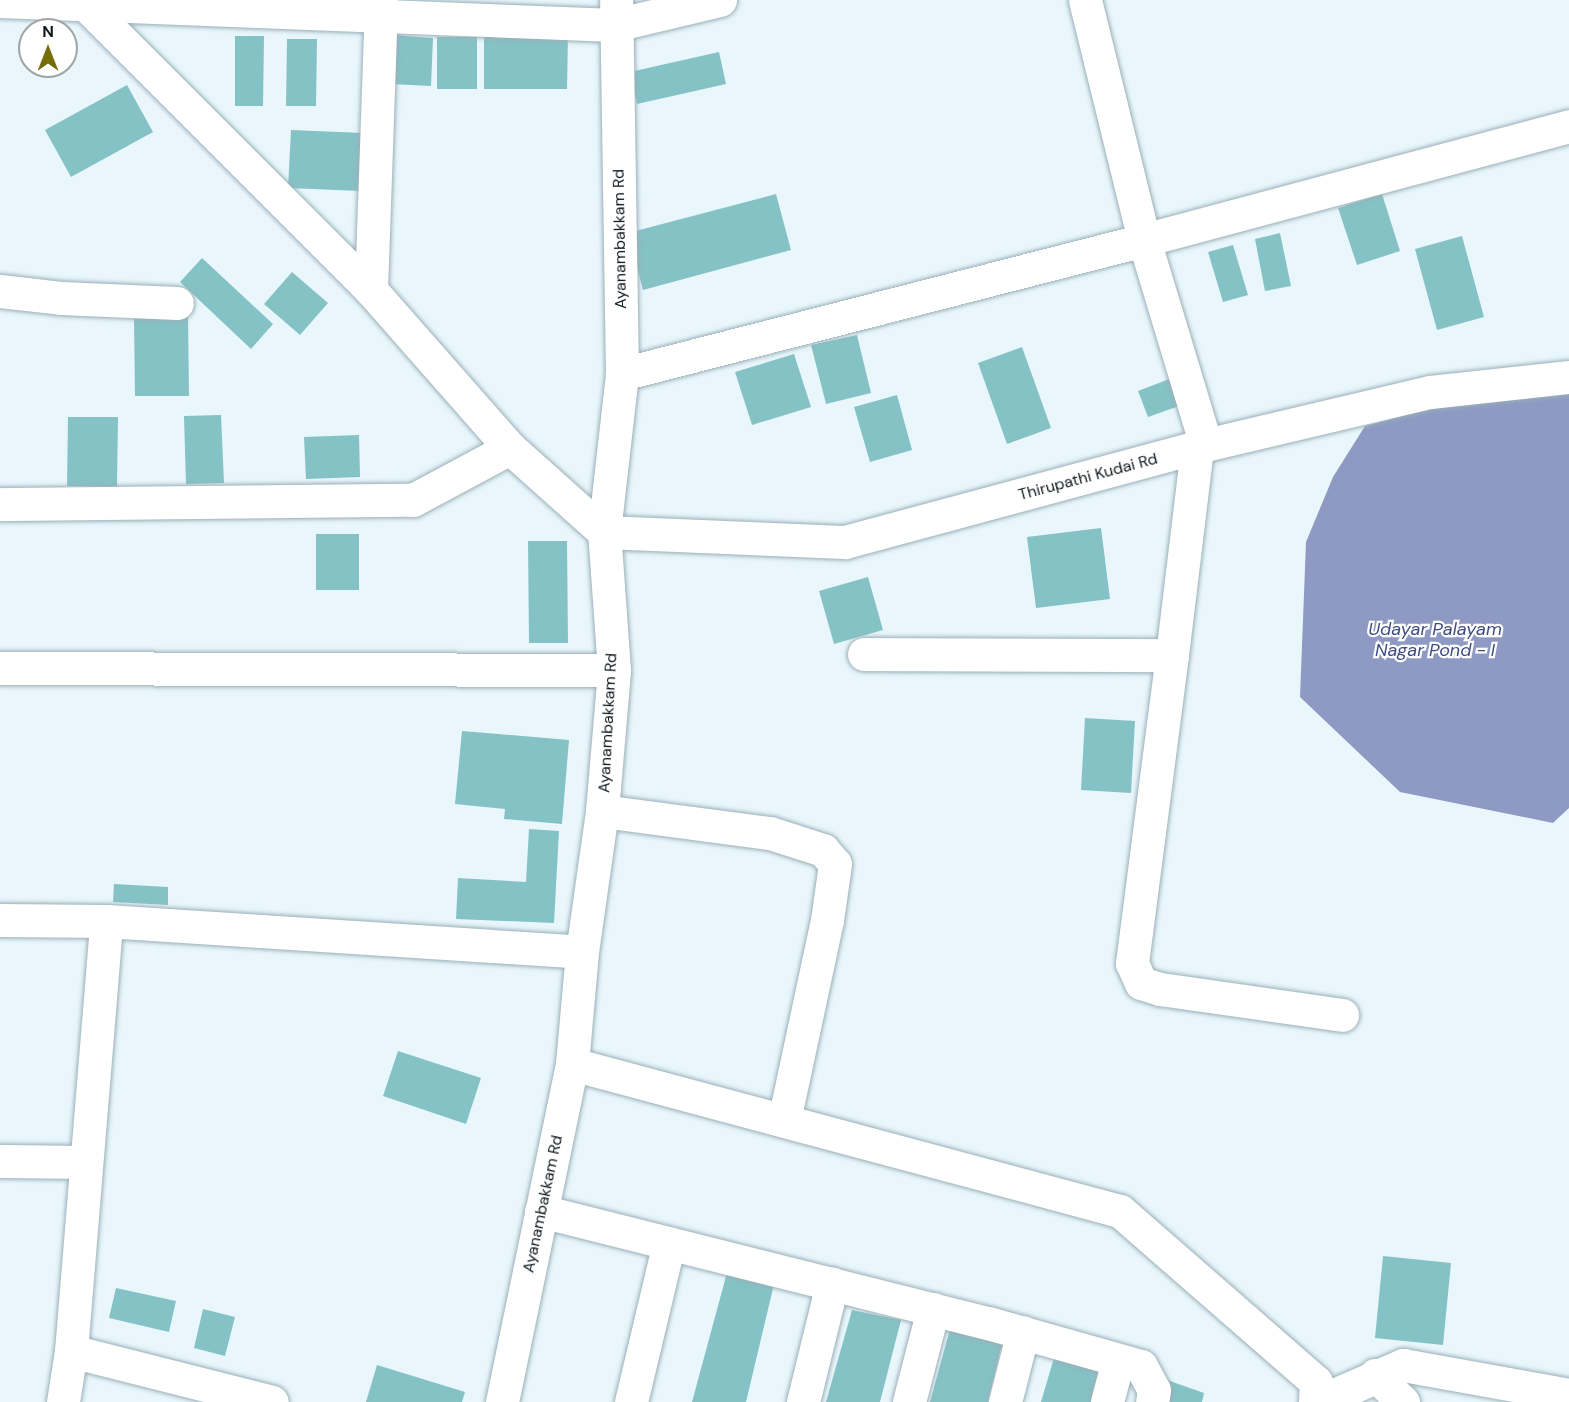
<!DOCTYPE html>
<style>
body{margin:0}
#map{position:relative;width:1569px;height:1402px;overflow:hidden;background:#e9f7fc;font-family:"DM Sans",sans-serif}
div>[style]{position:absolute}
.water>*{inset:0;background:#8e9ac3}
.building>*{inset:0;background:#85c2c5}
.roads{filter:drop-shadow(0 0 2px #9aafb8) drop-shadow(0 0 2px #9aafb8)}
.minor>*{height:33px;margin:-16.5px;padding:0 16.5px;transform-origin:16.5px;border-radius:16.5px;background:#fff}
span{translate:-50% -50%;white-space:nowrap;text-align:center;line-height:1.15;-webkit-text-stroke:4.5px #fff;paint-order:stroke}
.street-label{font-size:16px;color:#11191c}
.water-label{font-size:18px;color:#3f4c83;font-style:italic}
.north{position:absolute;left:18px;top:18px;width:60px;height:60px;box-sizing:border-box;background:#fff;border:2px solid #a0a3a4;border-radius:50%;rotate:0deg;font-size:16px;font-weight:700;line-height:24px;text-align:center;color:#11191c}
.north::after{content:'';display:block;margin:auto;width:21px;height:27px;background:#766d09;clip-path:polygon(50% 0,100% 100%,50% 72%,0 100%)}
</style>
<div id="map">
<div class="water">
<div style="clip-path:polygon(1569px 392px,1569px 808px,1553px 823px,1400px 792px,1300px 697px,1306px 542px,1333px 477px,1365px 426px,1470px 398px)"></div>
</div>
<div class="building">
<div style="clip-path:polygon(393px 35px,433px 38px,431px 86px,391px 84px)"></div>
<div style="clip-path:polygon(484px 35px,568px 35px,567px 89px,484px 89px)"></div>
<div style="clip-path:polygon(235px 36px,264px 36px,263px 106px,235px 106px)"></div>
<div style="clip-path:polygon(437px 37px,477px 37px,477px 89px,437px 89px)"></div>
<div style="clip-path:polygon(287px 39px,317px 39px,316px 106px,286px 106px)"></div>
<div style="clip-path:polygon(719px 52px,726px 84px,637px 104px,630px 72px)"></div>
<div style="clip-path:polygon(127px 85px,153px 132px,71px 177px,45px 130px)"></div>
<div style="clip-path:polygon(291px 130px,363px 133px,360px 191px,288px 188px)"></div>
<div style="clip-path:polygon(776px 194px,791px 250px,643px 290px,628px 233px)"></div>
<div style="clip-path:polygon(1382px 194px,1400px 251px,1357px 265px,1338px 208px)"></div>
<div style="clip-path:polygon(1280px 233px,1291px 286px,1265px 291px,1255px 239px)"></div>
<div style="clip-path:polygon(1462px 236px,1484px 317px,1437px 330px,1415px 249px)"></div>
<div style="clip-path:polygon(1233px 245px,1248px 295px,1223px 302px,1208px 252px)"></div>
<div style="clip-path:polygon(202px 258px,273px 324px,251px 349px,180px 282px)"></div>
<div style="clip-path:polygon(292px 272px,328px 303px,300px 335px,264px 304px)"></div>
<div style="clip-path:polygon(188px 316px,189px 396px,135px 396px,134px 317px)"></div>
<div style="clip-path:polygon(857px 335px,871px 393px,826px 404px,811px 345px)"></div>
<div style="clip-path:polygon(1022px 347px,1051px 428px,1007px 444px,978px 363px)"></div>
<div style="clip-path:polygon(794px 354px,811px 407px,752px 425px,735px 372px)"></div>
<div style="clip-path:polygon(1172px 378px,1182px 405px,1148px 417px,1138px 391px)"></div>
<div style="clip-path:polygon(897px 395px,912px 450px,870px 462px,854px 407px)"></div>
<div style="clip-path:polygon(221px 415px,224px 483px,186px 484px,184px 416px)"></div>
<div style="clip-path:polygon(68px 417px,118px 417px,117px 487px,67px 486px)"></div>
<div style="clip-path:polygon(359px 435px,360px 477px,306px 479px,304px 437px)"></div>
<div style="clip-path:polygon(1101px 528px,1110px 599px,1036px 608px,1027px 537px)"></div>
<div style="clip-path:polygon(316px 534px,359px 534px,359px 590px,316px 590px)"></div>
<div style="clip-path:polygon(528px 541px,567px 541px,568px 643px,529px 643px)"></div>
<div style="clip-path:polygon(868px 577px,883px 630px,834px 644px,819px 591px)"></div>
<div style="clip-path:polygon(1085px 718px,1135px 721px,1131px 793px,1081px 790px)"></div>
<div style="clip-path:polygon(462px 731px,569px 740px,562px 824px,504px 819px,505px 809px,455px 804px)"></div>
<div style="clip-path:polygon(529px 829px,559px 831px,554px 923px,456px 919px,458px 878px,526px 882px)"></div>
<div style="clip-path:polygon(114px 884px,168px 887px,168px 905px,113px 902px)"></div>
<div style="clip-path:polygon(398px 1051px,481px 1078px,466px 1124px,383px 1096px)"></div>
<div style="clip-path:polygon(1383px 1256px,1451px 1263px,1443px 1345px,1375px 1338px)"></div>
<div style="clip-path:polygon(728px 1269px,775px 1280px,746px 1402px,692px 1402px)"></div>
<div style="clip-path:polygon(116px 1288px,176px 1301px,169px 1332px,109px 1318px)"></div>
<div style="clip-path:polygon(203px 1309px,235px 1317px,225px 1356px,194px 1348px)"></div>
<div style="clip-path:polygon(852px 1310px,901px 1320px,880px 1402px,826px 1402px)"></div>
<div style="clip-path:polygon(950px 1329px,1003px 1340px,988px 1402px,930px 1402px)"></div>
<div style="clip-path:polygon(1056px 1351px,1103px 1365px,1093px 1402px,1041px 1402px)"></div>
<div style="clip-path:polygon(377px 1365px,465px 1392px,462px 1402px,366px 1402px)"></div>
<div style="clip-path:polygon(1167px 1380px,1204px 1393px,1202px 1402px,1162px 1402px)"></div>
</div>
<div class="roads">
<div class="minor">
<div style="left:1085px;top:0;width:247px;rotate:76.2deg"></div>
<div style="left:1144px;top:240px;width:214px;rotate:73.2deg"></div>
<div style="left:0;top:1px;width:615px;rotate:2.23deg"></div>
<div style="left:615px;top:25px;width:108px;rotate:-13.4deg"></div>
<div style="left:85px;top:4px;width:404px;rotate:45deg"></div>
<div style="left:371px;top:290px;width:210px;rotate:48.7deg"></div>
<div style="left:510px;top:448px;width:126px;rotate:41.8deg"></div>
<div style="left:604px;top:532px;width:241px;rotate:2.4deg"></div>
<div style="left:845px;top:542px;width:365px;rotate:-15.1deg"></div>
<div style="left:1197px;top:447px;width:239px;rotate:-13.3deg"></div>
<div style="left:1430px;top:392px;width:140px;rotate:-6.2deg"></div>
<div style="left:371px;top:290px;width:290px;rotate:-88deg"></div>
<div style="left:0;top:291px;width:61px;rotate:6.5deg"></div>
<div style="left:61px;top:298px;width:116px;rotate:2.5deg"></div>
<div style="left:622px;top:374px;width:539px;rotate:-14.4deg"></div>
<div style="left:1144px;top:240px;width:440px;rotate:-15deg"></div>
<div style="left:0;top:504px;width:413px;rotate:-0.6deg"></div>
<div style="left:413px;top:500px;width:110px;rotate:-28.2deg"></div>
<div style="left:864px;top:654px;width:308px;rotate:0.2deg"></div>
<div style="left:1172px;top:655px;width:209px;rotate:-83.1deg"></div>
<div style="left:1172px;top:655px;width:311px;rotate:97.4deg"></div>
<div style="left:1132px;top:963px;width:22px;rotate:66deg"></div>
<div style="left:1141px;top:983px;width:20px;rotate:18deg"></div>
<div style="left:1160px;top:989px;width:184px;rotate:8.1deg"></div>
<div style="left:0;top:668px;width:614px;rotate:0.19deg"></div>
<div style="left:602px;top:811px;width:169px;rotate:7.5deg"></div>
<div style="left:770px;top:833px;width:56px;rotate:17.8deg"></div>
<div style="left:823px;top:850px;width:18px;rotate:49deg"></div>
<div style="left:835px;top:864px;width:57px;rotate:98.1deg"></div>
<div style="left:827px;top:920px;width:205px;rotate:102.1deg"></div>
<div style="left:0;top:920px;width:106px;rotate:0.5deg"></div>
<div style="left:106px;top:921px;width:477px;rotate:3.7deg"></div>
<div style="left:572px;top:1064px;width:567px;rotate:15.02deg"></div>
<div style="left:1120px;top:1211px;width:260px;rotate:41.1deg"></div>
<div style="left:1316px;top:1382px;width:20px;rotate:93deg"></div>
<div style="left:0;top:1161px;width:85px;rotate:0.7deg"></div>
<div style="left:541px;top:1211px;width:461px;rotate:14.1deg"></div>
<div style="left:988px;top:1323px;width:159px;rotate:15.7deg"></div>
<div style="left:1141px;top:1366px;width:27px;rotate:62deg"></div>
<div style="left:1154px;top:1390px;width:12px;rotate:99deg"></div>
<div style="left:71px;top:1351px;width:207px;rotate:14.2deg"></div>
<div style="left:1375px;top:1375px;width:39px;rotate:44deg"></div>
<div style="left:63px;top:1402px;width:52px;rotate:-81.1deg"></div>
<div style="left:71px;top:1351px;width:431px;rotate:-85.3deg"></div>
<div style="left:502px;top:1402px;width:345px;rotate:-78.3deg"></div>
<div style="left:572px;top:1064px;width:112px;rotate:-84.9deg"></div>
<div style="left:582px;top:952px;width:142px;rotate:-81.9deg"></div>
<div style="left:602px;top:811px;width:142px;rotate:-85.1deg"></div>
<div style="left:614px;top:670px;width:138px;rotate:-94.1deg"></div>
<div style="left:604px;top:532px;width:159px;rotate:-83.5deg"></div>
<div style="left:622px;top:374px;width:374px;rotate:-90.9deg"></div>
<div style="left:631px;top:1402px;width:163px;rotate:-76.6deg"></div>
<div style="left:803px;top:1402px;width:122px;rotate:-76.2deg"></div>
<div style="left:909px;top:1402px;width:96px;rotate:-75.5deg"></div>
<div style="left:1005px;top:1402px;width:72px;rotate:-75.6deg"></div>
<div style="left:1107px;top:1402px;width:43px;rotate:-75.3deg"></div>
<div style="left:1318px;top:1402px;width:93px;rotate:-23.5deg"></div>
<div style="left:1403px;top:1365px;width:169px;rotate:10.2deg"></div>
</div>
</div>
<div class="street-label">
<span style="left:620px;top:239px;rotate:-91deg">Ayanambakkam Rd</span>
<span style="left:1088px;top:477px;rotate:-15deg">Thirupathi Kudai Rd</span>
<span style="left:608px;top:723px;rotate:-87deg">Ayanambakkam Rd</span>
<span style="left:543px;top:1204px;rotate:-78deg">Ayanambakkam Rd</span>
</div>
<div class="water-label">
<span style="left:1435px;top:640px">Udayar Palayam<br>Nagar Pond - I</span>
</div>
<div class="north">N</div>
</div>
